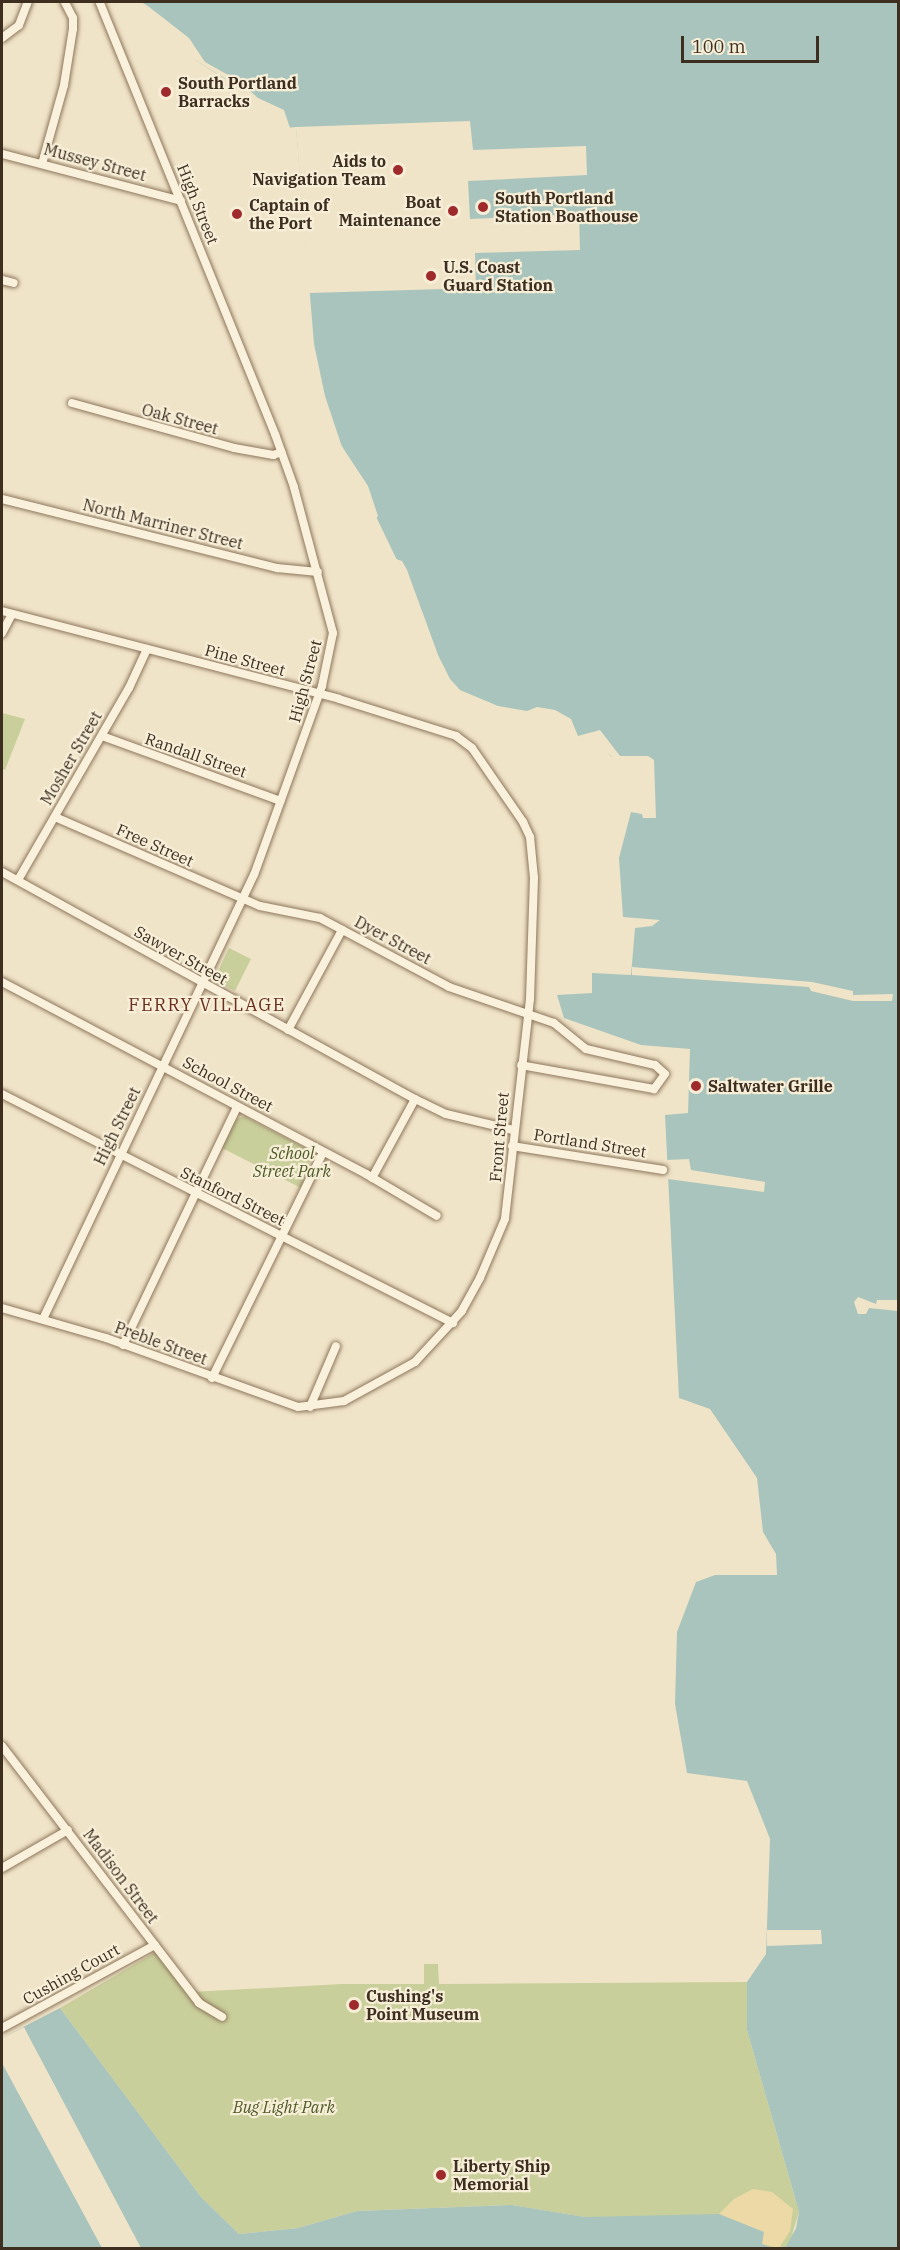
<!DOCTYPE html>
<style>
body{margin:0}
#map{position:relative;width:900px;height:2250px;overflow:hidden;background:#f0e4c8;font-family:"IBM Plex Serif",serif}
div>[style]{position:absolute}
.green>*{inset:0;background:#c9cf9b}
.sand>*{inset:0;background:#ecd9a5}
.water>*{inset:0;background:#a9c4bc}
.pier>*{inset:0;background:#f0e4c8}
.roads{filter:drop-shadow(0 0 2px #8d765c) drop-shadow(0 0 2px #8d765c)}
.street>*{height:8px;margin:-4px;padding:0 4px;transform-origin:4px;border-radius:4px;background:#faf1dc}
.dots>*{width:16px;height:16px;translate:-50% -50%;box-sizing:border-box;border:3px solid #f7eed8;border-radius:50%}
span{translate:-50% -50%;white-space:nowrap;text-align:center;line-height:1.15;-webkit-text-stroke:4.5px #f7eed8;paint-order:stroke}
.poi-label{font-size:16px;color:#3d2e20;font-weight:700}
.left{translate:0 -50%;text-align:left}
.right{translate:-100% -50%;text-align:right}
.street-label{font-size:16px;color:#3d2e20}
.park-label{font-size:16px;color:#4d5a26;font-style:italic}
.neighbourhood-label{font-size:18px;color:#6b2e1e;letter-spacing:1.5px}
.frame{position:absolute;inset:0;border:3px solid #3d2e20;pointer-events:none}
.scale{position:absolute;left:681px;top:36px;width:138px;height:27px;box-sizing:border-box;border:3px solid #3d2e20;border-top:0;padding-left:8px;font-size:18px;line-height:21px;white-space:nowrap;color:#3d2e20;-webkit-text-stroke:4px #f7eed8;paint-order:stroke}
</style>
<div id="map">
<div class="green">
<div style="clip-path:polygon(2px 713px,25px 719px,5px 770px,2px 769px)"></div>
<div style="clip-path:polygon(229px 948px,251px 959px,235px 991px,214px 980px)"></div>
<div style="clip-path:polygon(244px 1116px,313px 1152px,301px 1188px,222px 1148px,233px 1121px)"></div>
<div style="clip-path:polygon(159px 1950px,191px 1992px,342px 1984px,424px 1984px,424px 1964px,438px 1964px,439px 1984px,747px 1982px,747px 2030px,799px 2212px,791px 2238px,785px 2248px,772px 2248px,512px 2205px,357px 2211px,298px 2228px,239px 2234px,201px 2197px,60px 2008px)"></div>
</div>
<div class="sand">
<div style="clip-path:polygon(753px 2189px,772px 2192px,793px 2209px,790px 2231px,779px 2248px,762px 2244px,719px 2214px,734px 2199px)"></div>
</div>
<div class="water">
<div style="clip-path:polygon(142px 2px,898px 2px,898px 2248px,785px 2248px,796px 2228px,799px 2212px,747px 2030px,747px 1982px,766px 1954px,770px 1839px,747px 1781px,687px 1773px,675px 1704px,677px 1632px,696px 1582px,715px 1575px,777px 1575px,776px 1554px,763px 1532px,757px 1478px,710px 1409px,679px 1398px,665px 1115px,688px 1113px,690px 1049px,641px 1045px,564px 1018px,557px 995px,592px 993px,592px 973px,631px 975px,635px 928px,652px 926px,660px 920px,623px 917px,619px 858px,631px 812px,652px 816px,648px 761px,611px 757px,601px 742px,593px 736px,582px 740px,559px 719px,473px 702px,448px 683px,422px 612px,341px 444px,325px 396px,314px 344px,296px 127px,286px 128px,279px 113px,195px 60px,183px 38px)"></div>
<div style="clip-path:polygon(60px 2008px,201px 2197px,239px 2234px,298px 2228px,357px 2211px,512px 2205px,585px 2217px,719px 2214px,764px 2232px,762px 2244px,772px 2248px,2px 2248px,2px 2038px)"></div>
</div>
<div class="pier">
<div style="clip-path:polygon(144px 3px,189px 38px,205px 62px,239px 81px,258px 98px,284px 110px,290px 128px,286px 128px,276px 116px,239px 87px,195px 60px)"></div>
<div style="clip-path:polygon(470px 121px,473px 150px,586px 146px,587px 175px,468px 181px,470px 219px,579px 214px,580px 250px,475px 253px,476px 288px,309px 293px,296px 127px)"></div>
<div style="clip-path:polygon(341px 445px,368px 486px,378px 516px,375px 520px)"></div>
<div style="clip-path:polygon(393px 558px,402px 561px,407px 570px,438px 655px,450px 679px,460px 690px,498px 706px,527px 711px,537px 707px,555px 710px,571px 719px,578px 736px,600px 730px,620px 756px,648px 756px,654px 760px,656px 818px,643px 818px,642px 814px,650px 812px,646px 764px,615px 761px,598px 741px,570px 739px,558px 722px,472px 705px,456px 695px,446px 684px)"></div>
<div style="clip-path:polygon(632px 967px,812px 982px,853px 991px,853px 995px,893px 994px,892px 1001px,853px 1001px,811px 991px,809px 987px,632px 975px)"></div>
<div style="clip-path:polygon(689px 1159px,691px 1170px,765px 1182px,764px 1192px,668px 1179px,667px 1160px)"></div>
<div style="clip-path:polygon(858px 1297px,876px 1304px,877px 1300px,898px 1300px,898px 1311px,869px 1308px,866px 1314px,858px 1314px,854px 1302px)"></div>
<div style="clip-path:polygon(767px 1930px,821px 1930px,822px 1944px,767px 1946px)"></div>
<div style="clip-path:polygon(24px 2027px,28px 2035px,141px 2248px,102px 2248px,2px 2063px,2px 2038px)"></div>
</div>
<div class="roads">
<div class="street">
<div style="left:2px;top:38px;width:21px;rotate:-37deg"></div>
<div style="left:19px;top:25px;width:25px;rotate:-69deg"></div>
<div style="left:2px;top:154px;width:185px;rotate:14.7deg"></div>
<div style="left:42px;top:164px;width:82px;rotate:-74.4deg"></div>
<div style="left:64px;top:85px;width:57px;rotate:-80.9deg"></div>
<div style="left:73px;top:29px;width:11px;rotate:-90deg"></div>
<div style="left:73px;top:18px;width:18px;rotate:-117deg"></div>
<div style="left:2px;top:280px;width:12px;rotate:14deg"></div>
<div style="left:72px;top:403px;width:168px;rotate:15.5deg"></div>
<div style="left:234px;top:448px;width:40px;rotate:10deg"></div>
<div style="left:273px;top:455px;width:9px;rotate:-18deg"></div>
<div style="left:2px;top:499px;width:284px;rotate:14.1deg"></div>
<div style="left:277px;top:568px;width:41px;rotate:5.6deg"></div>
<div style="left:2px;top:611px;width:348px;rotate:14.6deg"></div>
<div style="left:339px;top:699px;width:123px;rotate:17.5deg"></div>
<div style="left:456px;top:736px;width:20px;rotate:37deg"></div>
<div style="left:472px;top:748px;width:90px;rotate:55.4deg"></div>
<div style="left:523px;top:822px;width:17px;rotate:65deg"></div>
<div style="left:530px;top:837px;width:41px;rotate:84.4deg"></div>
<div style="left:534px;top:878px;width:121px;rotate:91.9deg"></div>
<div style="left:530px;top:999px;width:221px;rotate:96.5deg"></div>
<div style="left:505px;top:1219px;width:64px;rotate:113deg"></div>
<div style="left:480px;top:1278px;width:38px;rotate:119deg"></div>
<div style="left:462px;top:1311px;width:69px;rotate:132.7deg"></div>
<div style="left:415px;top:1362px;width:81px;rotate:151.2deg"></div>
<div style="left:344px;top:1401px;width:46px;rotate:172.6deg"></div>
<div style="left:298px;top:1407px;width:204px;rotate:-160.2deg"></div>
<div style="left:106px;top:1338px;width:108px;rotate:-163.9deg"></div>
<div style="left:2px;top:633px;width:21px;rotate:-62deg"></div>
<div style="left:102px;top:736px;width:190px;rotate:20deg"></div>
<div style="left:55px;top:817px;width:223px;rotate:23.5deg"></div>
<div style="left:260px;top:906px;width:61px;rotate:11.3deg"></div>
<div style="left:320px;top:918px;width:146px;rotate:28.1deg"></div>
<div style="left:449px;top:987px;width:111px;rotate:18.9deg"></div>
<div style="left:554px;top:1023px;width:41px;rotate:39.1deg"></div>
<div style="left:586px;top:1049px;width:71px;rotate:13.1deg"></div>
<div style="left:655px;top:1065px;width:13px;rotate:42deg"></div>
<div style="left:665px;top:1074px;width:19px;rotate:126deg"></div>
<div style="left:654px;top:1089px;width:135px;rotate:-169.8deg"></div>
<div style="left:2px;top:872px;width:471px;rotate:28.8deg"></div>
<div style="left:415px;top:1099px;width:34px;rotate:26deg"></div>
<div style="left:446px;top:1114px;width:69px;rotate:13.4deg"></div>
<div style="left:18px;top:880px;width:222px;rotate:-60deg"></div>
<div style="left:129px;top:688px;width:43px;rotate:-65.2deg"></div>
<div style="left:2px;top:982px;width:412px;rotate:27.8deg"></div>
<div style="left:366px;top:1174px;width:82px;rotate:30.6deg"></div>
<div style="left:288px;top:1030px;width:114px;rotate:-61.6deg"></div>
<div style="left:2px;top:1094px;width:506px;rotate:26.92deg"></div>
<div style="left:512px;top:1146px;width:153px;rotate:9deg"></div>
<div style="left:372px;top:1178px;width:90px;rotate:-61.4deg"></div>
<div style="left:43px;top:1319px;width:492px;rotate:-64.6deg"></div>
<div style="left:254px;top:875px;width:201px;rotate:-70.2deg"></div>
<div style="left:322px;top:686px;width:54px;rotate:-78.3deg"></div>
<div style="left:333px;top:633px;width:151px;rotate:-105deg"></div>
<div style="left:294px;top:487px;width:56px;rotate:-109.7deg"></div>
<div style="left:275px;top:434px;width:466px;rotate:-112.1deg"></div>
<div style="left:123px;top:1345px;width:264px;rotate:-64.4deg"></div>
<div style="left:212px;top:1378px;width:252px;rotate:-63.8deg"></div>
<div style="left:310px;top:1407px;width:66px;rotate:-66.9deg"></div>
<div style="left:2px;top:1746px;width:324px;rotate:52.5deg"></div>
<div style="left:199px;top:2003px;width:27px;rotate:31deg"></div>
<div style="left:2px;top:1868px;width:76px;rotate:-29.9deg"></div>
<div style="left:2px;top:2028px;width:174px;rotate:-28.5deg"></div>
</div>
</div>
<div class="dots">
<div style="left:166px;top:92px;background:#9e2a2b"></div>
<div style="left:398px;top:170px;background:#9e2a2b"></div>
<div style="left:483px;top:207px;background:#9e2a2b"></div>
<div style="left:453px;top:211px;background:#9e2a2b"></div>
<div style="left:237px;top:214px;background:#9e2a2b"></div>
<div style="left:431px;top:276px;background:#9e2a2b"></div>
<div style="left:696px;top:1086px;background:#9e2a2b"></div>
<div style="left:354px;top:2005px;background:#9e2a2b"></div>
<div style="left:441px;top:2175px;background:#9e2a2b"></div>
</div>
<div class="poi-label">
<span class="left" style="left:178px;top:92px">South Portland<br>Barracks</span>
<span class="right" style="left:386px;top:170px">Aids to<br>Navigation Team</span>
<span class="left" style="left:495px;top:207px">South Portland<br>Station Boathouse</span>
<span class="right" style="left:441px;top:211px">Boat<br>Maintenance</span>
<span class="left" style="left:249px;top:214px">Captain of<br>the Port</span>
<span class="left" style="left:443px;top:276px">U.S. Coast<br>Guard Station</span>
<span class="left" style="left:708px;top:1086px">Saltwater Grille</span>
<span class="left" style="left:366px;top:2005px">Cushing's<br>Point Museum</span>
<span class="left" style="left:453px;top:2175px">Liberty Ship<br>Memorial</span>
</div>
<div class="street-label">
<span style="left:95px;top:162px;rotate:15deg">Mussey Street</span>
<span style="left:198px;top:204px;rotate:68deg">High Street</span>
<span style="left:180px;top:419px;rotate:15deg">Oak Street</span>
<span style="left:163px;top:524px;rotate:14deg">North Marriner Street</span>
<span style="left:245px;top:660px;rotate:15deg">Pine Street</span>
<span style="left:305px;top:681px;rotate:-75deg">High Street</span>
<span style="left:196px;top:755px;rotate:19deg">Randall Street</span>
<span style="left:71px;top:758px;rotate:-60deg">Mosher Street</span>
<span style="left:155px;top:845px;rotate:24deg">Free Street</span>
<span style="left:393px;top:940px;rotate:28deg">Dyer Street</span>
<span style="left:181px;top:955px;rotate:29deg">Sawyer Street</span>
<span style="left:228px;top:1084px;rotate:28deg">School Street</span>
<span style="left:117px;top:1126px;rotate:-64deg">High Street</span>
<span style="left:499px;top:1137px;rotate:-85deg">Front Street</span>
<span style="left:590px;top:1143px;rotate:9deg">Portland Street</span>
<span style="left:233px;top:1196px;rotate:26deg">Stanford Street</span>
<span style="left:161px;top:1343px;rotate:20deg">Preble Street</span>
<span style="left:121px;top:1876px;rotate:53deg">Madison Street</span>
<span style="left:71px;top:1974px;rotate:-29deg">Cushing Court</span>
</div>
<div class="park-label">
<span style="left:292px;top:1162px">School<br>Street Park</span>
<span style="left:284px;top:2107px">Bug Light Park</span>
</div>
<div class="neighbourhood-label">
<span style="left:207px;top:1005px">FERRY VILLAGE</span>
</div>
<div class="frame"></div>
<div class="scale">100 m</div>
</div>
